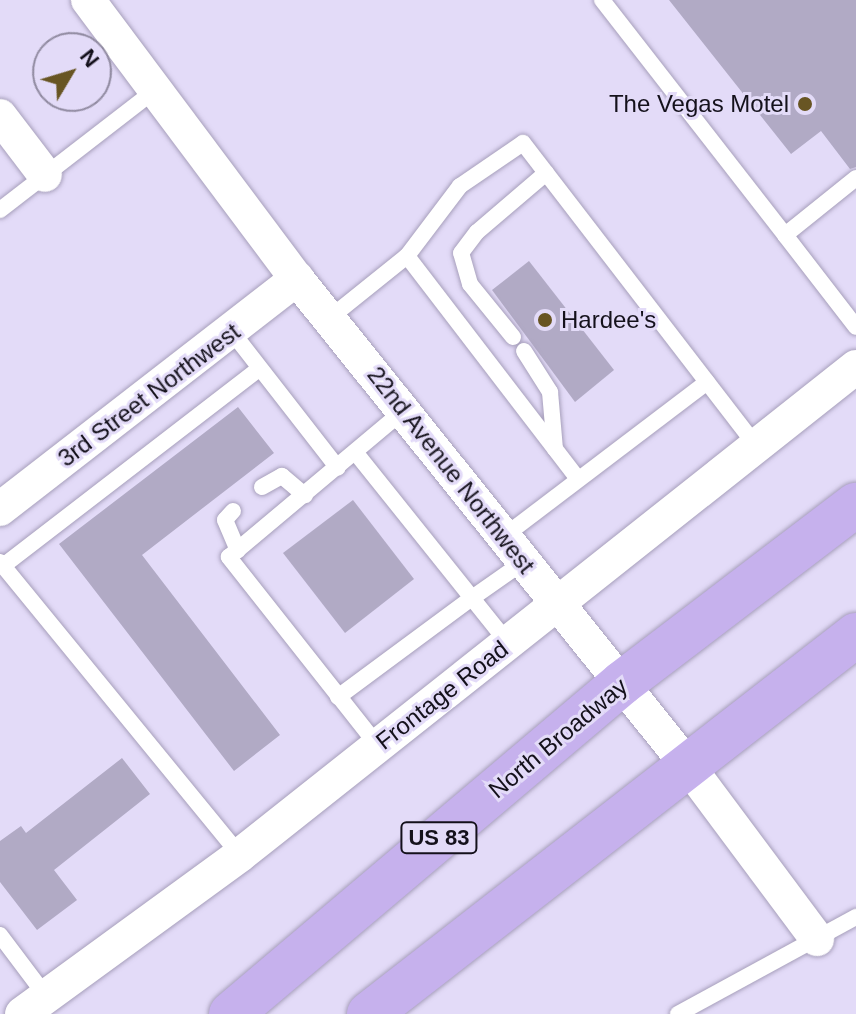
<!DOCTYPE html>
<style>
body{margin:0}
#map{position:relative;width:856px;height:1014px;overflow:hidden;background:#e3dbf8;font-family:Arial,sans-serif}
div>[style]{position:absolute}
.building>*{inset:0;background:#b1aac5}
.roads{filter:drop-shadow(0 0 2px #a79fbb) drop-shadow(0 0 2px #a79fbb)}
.lane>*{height:16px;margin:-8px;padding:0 8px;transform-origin:8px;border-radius:8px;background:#fff}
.street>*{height:34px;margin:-17px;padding:0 17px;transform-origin:17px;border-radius:17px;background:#fff}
.primary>*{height:44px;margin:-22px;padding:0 22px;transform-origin:22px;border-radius:22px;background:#c6b1ed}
.dots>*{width:22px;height:22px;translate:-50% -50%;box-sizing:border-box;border:4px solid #e3dbf8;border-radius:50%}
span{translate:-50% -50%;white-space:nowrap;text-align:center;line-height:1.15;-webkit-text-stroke:6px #e3dbf8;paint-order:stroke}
.shield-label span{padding:2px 6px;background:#e3dbf8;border:2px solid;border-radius:6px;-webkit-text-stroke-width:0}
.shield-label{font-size:22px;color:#14111b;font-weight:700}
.poi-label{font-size:24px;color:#14111b}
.right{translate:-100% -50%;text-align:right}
.left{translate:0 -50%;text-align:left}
.street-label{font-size:24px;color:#14111b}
.north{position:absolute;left:32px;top:32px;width:80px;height:80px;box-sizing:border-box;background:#e3dbf8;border:2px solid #908aa0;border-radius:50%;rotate:52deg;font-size:22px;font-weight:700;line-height:32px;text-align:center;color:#14111b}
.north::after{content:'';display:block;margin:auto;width:28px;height:36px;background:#685523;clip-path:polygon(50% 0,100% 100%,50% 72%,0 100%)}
</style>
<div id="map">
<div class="building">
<div style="clip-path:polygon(669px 0,856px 0,856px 167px,850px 169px,821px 131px,791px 154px)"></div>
<div style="clip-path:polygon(529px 261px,614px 370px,575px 402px,492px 290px)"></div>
<div style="clip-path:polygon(238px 407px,274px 453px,142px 555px,280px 735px,234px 771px,59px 544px)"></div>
<div style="clip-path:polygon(353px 500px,414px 579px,345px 633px,283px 553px)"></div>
<div style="clip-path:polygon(122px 758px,150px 794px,54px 870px,77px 900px,37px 930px,0 882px,0 841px,21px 826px,26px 833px)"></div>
</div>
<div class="roads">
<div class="lane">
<div style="left:602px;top:0;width:298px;rotate:52.1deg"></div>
<div style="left:856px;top:178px;width:91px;rotate:141.2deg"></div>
<div style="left:785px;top:235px;width:116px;rotate:52.3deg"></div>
<div style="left:0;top:210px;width:196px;rotate:-37.7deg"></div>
<div style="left:407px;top:256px;width:281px;rotate:52.5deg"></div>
<div style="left:331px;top:317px;width:97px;rotate:-38.8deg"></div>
<div style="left:407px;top:256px;width:88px;rotate:-52.9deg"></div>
<div style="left:460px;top:186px;width:76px;rotate:-34.3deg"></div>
<div style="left:523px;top:143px;width:384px;rotate:52.4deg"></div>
<div style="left:232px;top:332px;width:172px;rotate:52.1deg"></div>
<div style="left:513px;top:337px;width:68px;rotate:-129.1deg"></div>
<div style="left:470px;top:284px;width:32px;rotate:-106deg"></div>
<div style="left:461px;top:253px;width:26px;rotate:-53deg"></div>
<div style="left:477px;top:232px;width:91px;rotate:-40.5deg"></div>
<div style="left:524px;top:351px;width:49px;rotate:57.6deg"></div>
<div style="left:550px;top:392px;width:57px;rotate:85deg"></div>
<div style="left:262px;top:487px;width:23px;rotate:-29deg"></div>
<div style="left:282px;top:476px;width:30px;rotate:40deg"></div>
<div style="left:233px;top:511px;width:12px;rotate:132deg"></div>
<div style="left:225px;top:520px;width:33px;rotate:67deg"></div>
<div style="left:503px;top:537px;width:256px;rotate:-37.2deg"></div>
<div style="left:0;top:562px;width:379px;rotate:50.7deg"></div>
<div style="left:3px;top:566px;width:323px;rotate:-37.6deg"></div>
<div style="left:508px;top:643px;width:58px;rotate:-128.7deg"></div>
<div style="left:472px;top:598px;width:61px;rotate:-35deg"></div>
<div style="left:338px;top:697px;width:167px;rotate:-36.5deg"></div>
<div style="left:472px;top:598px;width:187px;rotate:-128.7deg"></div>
<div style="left:378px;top:746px;width:241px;rotate:-128.3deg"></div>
<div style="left:229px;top:557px;width:229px;rotate:-40deg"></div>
<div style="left:0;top:935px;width:76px;rotate:53deg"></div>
<div style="left:678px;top:1014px;width:203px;rotate:-28.6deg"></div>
</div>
<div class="street">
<div style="left:88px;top:0;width:349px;rotate:53.2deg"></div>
<div style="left:297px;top:279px;width:625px;rotate:51.24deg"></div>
<div style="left:688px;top:766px;width:216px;rotate:53.3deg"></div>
<div style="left:0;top:116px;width:74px;rotate:52.7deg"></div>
<div style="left:0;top:509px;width:376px;rotate:-37.8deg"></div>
<div style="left:22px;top:1014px;width:270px;rotate:-36.1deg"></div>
<div style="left:240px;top:855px;width:786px;rotate:-38.39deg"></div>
</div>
<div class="primary">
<div style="left:231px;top:1014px;width:512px;rotate:-40.25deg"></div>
<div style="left:622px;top:683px;width:294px;rotate:-37.3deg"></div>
<div style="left:369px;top:1014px;width:617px;rotate:-37.89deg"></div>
</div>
</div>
<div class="dots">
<div style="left:805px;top:104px;background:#685523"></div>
<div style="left:545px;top:320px;background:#685523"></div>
</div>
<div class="shield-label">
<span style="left:439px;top:838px">US 83</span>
</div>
<div class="poi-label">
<span class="right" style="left:789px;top:104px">The Vegas Motel</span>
<span class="left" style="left:561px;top:320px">Hardee's</span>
</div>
<div class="street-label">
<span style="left:149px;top:395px;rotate:-37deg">3rd Street Northwest</span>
<span style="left:451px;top:470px;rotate:52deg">22nd Avenue Northwest</span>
<span style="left:442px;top:695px;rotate:-38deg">Frontage Road</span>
<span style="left:558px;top:738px;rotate:-40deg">North Broadway</span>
</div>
<div class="north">N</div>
</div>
